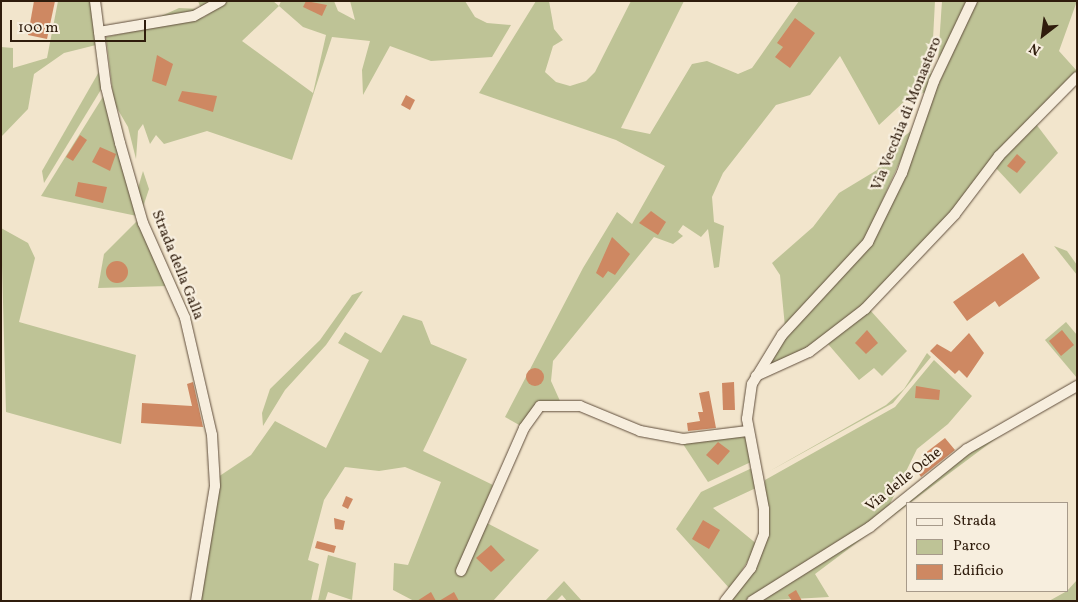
<!DOCTYPE html>
<style>
body{margin:0}
#map{position:relative;width:1078px;height:602px;overflow:hidden;background:#f2e5cc;font-family:Vollkorn,serif}
div>[style]{position:absolute}
.green>*{inset:0;background:#bec396}
.building>*{inset:0;background:#ce8862}
.round{border-radius:50%}
.roads{filter:drop-shadow(0 0 1px #604e3c) drop-shadow(0 0 1px #604e3c)}
.minor>*{height:10px;margin:-5px;padding:0 5px;transform-origin:5px;border-radius:5px;background:#f7eede}
span{translate:-50% -50%;white-space:nowrap;text-align:center;line-height:1.15;-webkit-text-stroke:4.5px #f7eede;paint-order:stroke}
.street-label{font-size:15px;color:#2f1c0c}
.frame{position:absolute;inset:0;border:2px solid #2f1c0c;pointer-events:none}
.legend{position:absolute;left:906px;top:502px;width:162px;height:90px;box-sizing:border-box;background:#f7eede;border:1px solid #a79a8a;margin:0;padding:6px 9px;list-style:none;font-size:15px;color:#2f1c0c}
.legend li{display:flex;align-items:center;gap:10px;height:25px}
.legend b{width:25px;border:1px solid #a79a8a}
.north{position:absolute;left:1018px;top:10px;width:50px;height:50px;-webkit-text-stroke:4px #f7eede;paint-order:stroke;rotate:210deg;font-size:14px;font-weight:700;line-height:20px;text-align:center;color:#2f1c0c}
.north::after{content:'';display:block;margin:auto;width:18px;height:22px;background:#2f1c0c;clip-path:polygon(50% 0,100% 100%,50% 72%,0 100%)}
.scale{position:absolute;left:10px;top:20px;width:136px;height:22px;box-sizing:border-box;border:2px solid #2f1c0c;border-top:0;padding-left:6px;font-size:15px;line-height:18px;white-space:nowrap;color:#2f1c0c;-webkit-text-stroke:4px #f7eede;paint-order:stroke}
</style>
<div id="map">
<div class="green">
<div style="clip-path:polygon(58px 1px,91px 1px,96px 45px,64px 53px,34px 74px,28px 109px,1px 137px,1px 47px,13px 48px,13px 68px,47px 58px)"></div>
<div style="clip-path:polygon(198px 1px,215px 1px,201px 9px,148px 22px,179px 8px,201px 9px)"></div>
<div style="clip-path:polygon(evenodd,228px 1px,273px 1px,279px 6px,281px 1px,334px 1px,338px 11px,355px 20px,350px 1px,465px 1px,475px 17px,487px 23px,511px 25px,492px 57px,431px 61px,390px 46px,363px 95px,362px 70px,370px 41px,332px 37px,292px 160px,207px 131px,164px 144px,156px 135px,150px 144px,143px 124px,138px 131px,136px 159px,128px 127px,114px 103px,106px 37px,204px 17px,228px 1px,279px 6px,303px 27px,326px 35px,313px 93px,242px 41px,279px 6px)"></div>
<div style="clip-path:polygon(536px 1px,549px 1px,554px 29px,563px 40px,553px 46px,545px 72px,556px 82px,570px 86px,586px 81px,595px 72px,631px 1px,684px 1px,621px 128px,650px 134px,692px 64px,707px 61px,738px 74px,752px 68px,799px 1px,935px 1px,931px 77px,926px 92px,908px 98px,879px 125px,840px 56px,810px 95px,776px 105px,723px 173px,712px 197px,714px 222px,724px 226px,719px 267px,714px 268px,708px 229px,701px 237px,683px 225px,678px 232px,683px 236px,673px 244px,654px 237px,553px 361px,551px 381px,560px 401px,536px 404px,521px 426px,505px 417px,583px 268px,617px 212px,632px 224px,665px 166px,616px 140px,479px 93px)"></div>
<div style="clip-path:polygon(942px 1px,968px 1px,938px 61px)"></div>
<div style="clip-path:polygon(975px 1px,1077px 1px,1059px 51px,1077px 71px,994px 156px,956px 208px,860px 309px,806px 350px,762px 370px,788px 331px,865px 252px)"></div>
<div style="clip-path:polygon(100px 70px,102px 88px,44px 183px,42px 171px)"></div>
<div style="clip-path:polygon(104px 95px,137px 216px,41px 196px)"></div>
<div style="clip-path:polygon(1036px 124px,1058px 153px,1020px 194px,995px 167px)"></div>
<div style="clip-path:polygon(915px 128px,865px 239px,785px 327px,780px 275px,772px 263px,813px 227px,839px 193px,877px 170px,894px 144px)"></div>
<div style="clip-path:polygon(143px 171px,149px 189px,142px 210px,138px 188px)"></div>
<div style="clip-path:polygon(138px 220px,168px 286px,98px 288px,104px 254px)"></div>
<div style="clip-path:polygon(1px 228px,28px 243px,35px 258px,19px 322px,136px 355px,121px 444px,6px 412px)"></div>
<div style="clip-path:polygon(1054px 246px,1067px 251px,1077px 265px,1077px 275px)"></div>
<div style="clip-path:polygon(363px 291px,326px 345px,285px 390px,263px 426px,262px 413px,270px 389px,320px 340px,352px 295px)"></div>
<div style="clip-path:polygon(870px 310px,907px 351px,882px 376px,874px 368px,859px 380px,828px 344px)"></div>
<div style="clip-path:polygon(403px 315px,422px 321px,431px 344px,467px 359px,423px 451px,493px 485px,456px 574px,461px 576px,485px 522px,539px 550px,493px 601px,414px 601px,393px 590px,394px 563px,408px 565px,441px 482px,405px 467px,379px 471px,345px 467px,324px 500px,308px 560px,319px 564px,311px 601px,199px 601px,218px 477px,251px 455px,275px 421px,326px 448px,369px 360px,338px 343px,345px 332px,381px 353px)"></div>
<div style="clip-path:polygon(1066px 322px,1077px 335px,1077px 378px,1045px 340px)"></div>
<div style="clip-path:polygon(927px 353px,931px 357px,893px 403px,768px 472px,886px 405px,904px 389px)"></div>
<div style="clip-path:polygon(934px 360px,972px 396px,948px 424px,917px 449px,887px 510px,782px 580px,745px 601px,730px 601px,756px 565px,765px 480px,895px 407px)"></div>
<div style="clip-path:polygon(1002px 434px,815px 574px,829px 597px,759px 601px,874px 529px,963px 456px)"></div>
<div style="clip-path:polygon(745px 435px,751px 462px,708px 482px,681px 441px)"></div>
<div style="clip-path:polygon(752px 468px,756px 488px,713px 508px,758px 545px,730px 589px,676px 529px,701px 492px)"></div>
<div style="clip-path:polygon(328px 555px,356px 563px,352px 600px,328px 592px,325px 601px,318px 601px)"></div>
<div style="clip-path:polygon(1077px 580px,1077px 601px,1049px 601px,1067px 591px)"></div>
<div style="clip-path:polygon(564px 581px,582px 601px,567px 601px,562px 595px,556px 601px,545px 601px)"></div>
</div>
<div class="building">
<div style="clip-path:polygon(34px 1px,55px 1px,47px 39px,28px 35px)"></div>
<div style="clip-path:polygon(306px 1px,327px 5px,322px 16px,303px 7px)"></div>
<div style="clip-path:polygon(795px 18px,815px 33px,790px 68px,775px 57px,783px 47px,777px 43px)"></div>
<div style="clip-path:polygon(157px 55px,173px 64px,166px 86px,152px 81px)"></div>
<div style="clip-path:polygon(182px 91px,217px 96px,213px 112px,178px 101px)"></div>
<div style="clip-path:polygon(406px 95px,415px 100px,410px 110px,401px 105px)"></div>
<div style="clip-path:polygon(80px 135px,87px 140px,73px 161px,66px 157px)"></div>
<div style="clip-path:polygon(100px 147px,116px 154px,110px 171px,92px 162px)"></div>
<div style="clip-path:polygon(1017px 154px,1026px 162px,1017px 173px,1007px 166px)"></div>
<div style="clip-path:polygon(78px 182px,107px 187px,103px 203px,75px 196px)"></div>
<div style="clip-path:polygon(651px 211px,666px 222px,658px 235px,639px 223px)"></div>
<div style="clip-path:polygon(612px 237px,630px 254px,615px 275px,608px 271px,603px 278px,596px 273px)"></div>
<div style="clip-path:polygon(1023px 253px,1040px 278px,999px 307px,995px 301px,967px 321px,953px 302px)"></div>
<div class="round" style="left:106px;top:261px;width:22px;height:22px"></div>
<div style="clip-path:polygon(867px 330px,878px 343px,866px 354px,855px 343px)"></div>
<div style="clip-path:polygon(1062px 330px,1074px 345px,1061px 356px,1049px 341px)"></div>
<div style="clip-path:polygon(969px 333px,984px 353px,967px 378px,959px 370px,955px 374px,930px 351px,937px 344px,951px 352px)"></div>
<div class="round" style="left:526px;top:368px;width:18px;height:18px"></div>
<div style="clip-path:polygon(193px 382px,203px 427px,141px 423px,142px 403px,192px 406px,187px 384px)"></div>
<div style="clip-path:polygon(734px 382px,735px 410px,723px 410px,722px 383px)"></div>
<div style="clip-path:polygon(916px 386px,940px 390px,939px 400px,915px 398px)"></div>
<div style="clip-path:polygon(709px 391px,716px 428px,688px 431px,687px 423px,700px 421px,698px 412px,703px 412px,699px 393px)"></div>
<div style="clip-path:polygon(945px 438px,955px 450px,921px 477px,917px 471px,929px 461px,924px 454px)"></div>
<div style="clip-path:polygon(718px 442px,730px 451px,718px 465px,706px 455px)"></div>
<div style="clip-path:polygon(346px 496px,353px 499px,348px 509px,342px 506px)"></div>
<div style="clip-path:polygon(334px 518px,345px 521px,343px 530px,335px 529px)"></div>
<div style="clip-path:polygon(703px 520px,720px 530px,709px 549px,692px 539px)"></div>
<div style="clip-path:polygon(317px 541px,336px 546px,334px 553px,315px 548px)"></div>
<div style="clip-path:polygon(491px 545px,505px 560px,491px 572px,476px 558px)"></div>
<div style="clip-path:polygon(796px 590px,802px 601px,792px 601px,788px 595px)"></div>
<div style="clip-path:polygon(431px 592px,436px 601px,417px 601px)"></div>
<div style="clip-path:polygon(454px 592px,459px 601px,439px 601px)"></div>
</div>
<div class="roads">
<div class="minor">
<div style="left:95px;top:1px;width:87px;rotate:82.7deg"></div>
<div style="left:106px;top:87px;width:58px;rotate:76deg"></div>
<div style="left:120px;top:143px;width:83px;rotate:74deg"></div>
<div style="left:143px;top:223px;width:104px;rotate:66.1deg"></div>
<div style="left:185px;top:318px;width:120px;rotate:77deg"></div>
<div style="left:212px;top:435px;width:51px;rotate:86.6deg"></div>
<div style="left:215px;top:486px;width:117px;rotate:99.4deg"></div>
<div style="left:99px;top:32px;width:96px;rotate:-9.6deg"></div>
<div style="left:194px;top:16px;width:31px;rotate:-29deg"></div>
<div style="left:756px;top:376px;width:58px;rotate:-24.4deg"></div>
<div style="left:809px;top:352px;width:71px;rotate:-37.5deg"></div>
<div style="left:865px;top:309px;width:131px;rotate:-46.5deg"></div>
<div style="left:955px;top:214px;width:73px;rotate:-52.8deg"></div>
<div style="left:999px;top:156px;width:111px;rotate:-45.4deg"></div>
<div style="left:461px;top:571px;width:156px;rotate:-66.2deg"></div>
<div style="left:524px;top:428px;width:27px;rotate:-54deg"></div>
<div style="left:540px;top:406px;width:40px"></div>
<div style="left:580px;top:406px;width:65px;rotate:22.6deg"></div>
<div style="left:640px;top:431px;width:44px;rotate:10.5deg"></div>
<div style="left:683px;top:439px;width:65px;rotate:-7deg"></div>
<div style="left:725px;top:601px;width:42px;rotate:-51.8deg"></div>
<div style="left:751px;top:568px;width:36px;rotate:-69deg"></div>
<div style="left:764px;top:534px;width:25px;rotate:-90deg"></div>
<div style="left:764px;top:509px;width:92px;rotate:-100.7deg"></div>
<div style="left:747px;top:419px;width:35px;rotate:-82deg"></div>
<div style="left:752px;top:384px;width:57px;rotate:-58.5deg"></div>
<div style="left:782px;top:335px;width:127px;rotate:-47.2deg"></div>
<div style="left:868px;top:242px;width:77px;rotate:-63.8deg"></div>
<div style="left:902px;top:173px;width:97px;rotate:-70.8deg"></div>
<div style="left:934px;top:81px;width:89px;rotate:-64.6deg"></div>
<div style="left:752px;top:601px;width:139px;rotate:-32.1deg"></div>
<div style="left:870px;top:527px;width:124px;rotate:-38.8deg"></div>
<div style="left:967px;top:449px;width:127px;rotate:-29.8deg"></div>
</div>
</div>
<div class="street-label">
<span style="left:907px;top:114px;rotate:-68deg">Via Vecchia di Monastero</span>
<span style="left:177px;top:265px;rotate:68deg">Strada della Galla</span>
<span style="left:904px;top:480px;rotate:-39deg">Via delle Oche</span>
</div>
<div class="frame"></div>
<ul class="legend">
<li><b style="height:6px;background:#f7eede"></b>Strada</li>
<li><b style="height:14px;background:#bec396"></b>Parco</li>
<li><b style="height:14px;background:#ce8862"></b>Edificio</li>
</ul>
<div class="north">N</div>
<div class="scale">100 m</div>
</div>
